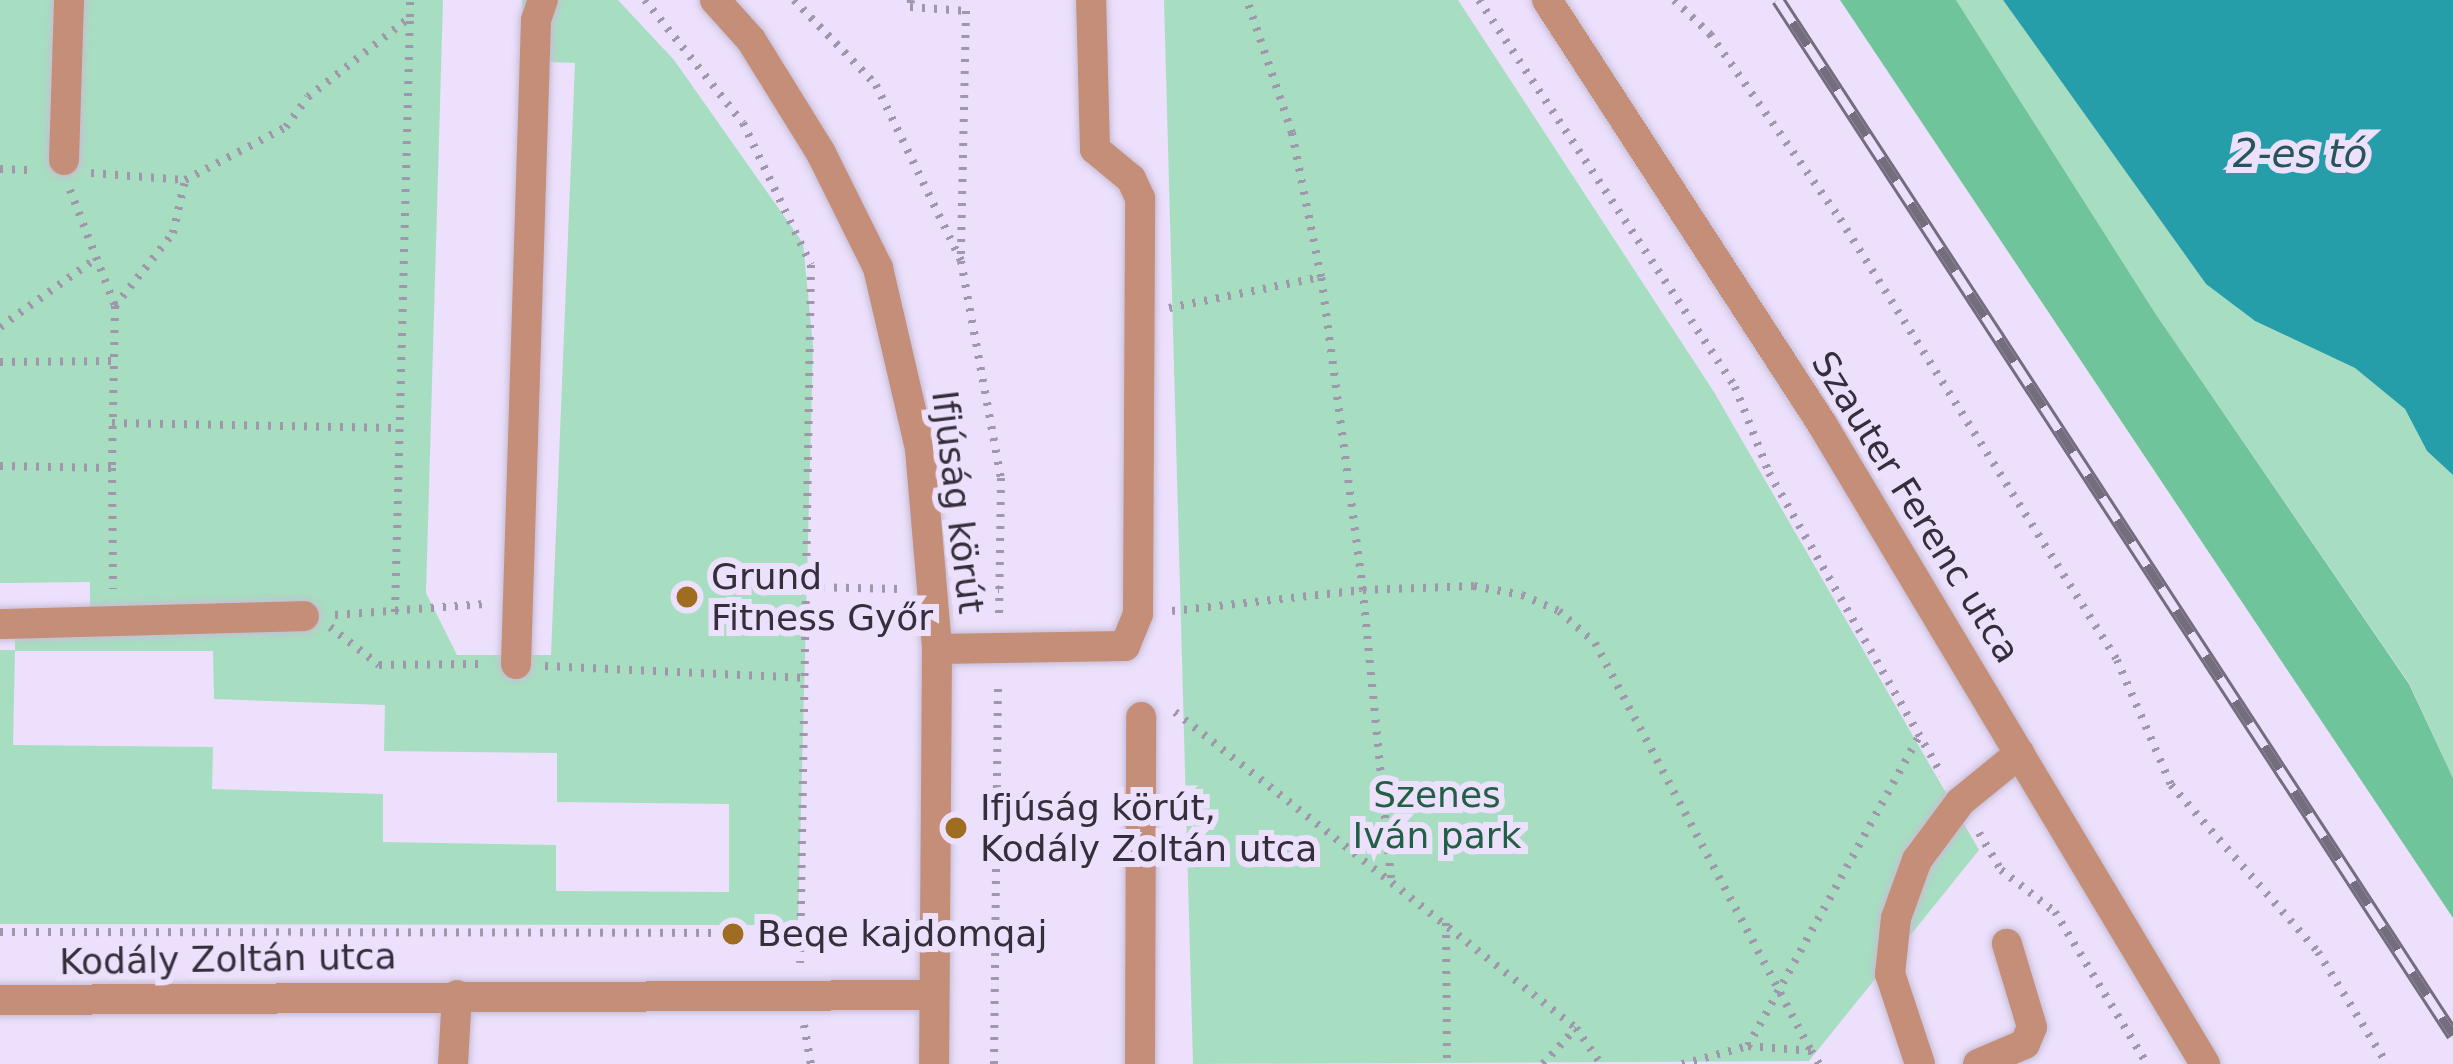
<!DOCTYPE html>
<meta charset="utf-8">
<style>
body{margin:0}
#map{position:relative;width:2453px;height:1064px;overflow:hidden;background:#ece0fc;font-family:"DejaVu Sans",sans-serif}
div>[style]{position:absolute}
.green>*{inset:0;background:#a7dec1}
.forest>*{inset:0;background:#70c49c}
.water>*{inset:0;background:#259ea9}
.path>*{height:8px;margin-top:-4px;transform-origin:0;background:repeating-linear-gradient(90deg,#a197ad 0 3px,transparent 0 12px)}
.roads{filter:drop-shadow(0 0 3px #c7bdd5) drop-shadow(0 0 3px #c7bdd5)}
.minor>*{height:30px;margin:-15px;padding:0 15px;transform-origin:15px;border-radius:15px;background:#c48e79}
.rail>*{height:14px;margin-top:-7px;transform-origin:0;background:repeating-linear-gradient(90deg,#ece0fc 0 27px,#746d7e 0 54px);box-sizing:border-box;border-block:3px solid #746d7e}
.dots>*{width:33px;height:33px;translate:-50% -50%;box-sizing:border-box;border:6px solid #ece0fc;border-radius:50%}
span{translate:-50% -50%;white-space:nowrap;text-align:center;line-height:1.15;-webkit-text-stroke:12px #ece0fc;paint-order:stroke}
.street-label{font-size:36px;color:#342f3a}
.poi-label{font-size:36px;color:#342f3a}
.left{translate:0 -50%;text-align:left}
.park-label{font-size:36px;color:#216045}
.water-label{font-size:39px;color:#26565b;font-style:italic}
</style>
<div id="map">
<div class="green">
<div style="clip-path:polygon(evenodd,0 0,443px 0,426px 593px,457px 655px,551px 655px,575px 63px,525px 61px,522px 0,618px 0,674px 60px,803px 243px,813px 346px,798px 925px,0 924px,0 650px,15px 650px,15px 634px,90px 632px,90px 582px,0 583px,0 0,15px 651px,213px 651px,214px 699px,385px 705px,384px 751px,557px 753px,557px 802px,729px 804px,729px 892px,556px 891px,556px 845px,383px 842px,383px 794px,212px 789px,213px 747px,13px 745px,15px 651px)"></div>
<div style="clip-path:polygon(1164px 0,1458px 0,1714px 392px,1979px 850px,1809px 1061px,1193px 1064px)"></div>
<div style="clip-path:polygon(1956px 0,2003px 0,2206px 284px,2255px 321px,2355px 368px,2405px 409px,2427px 451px,2453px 475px,2453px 778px,2409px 683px,2155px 313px)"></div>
</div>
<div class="forest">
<div style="clip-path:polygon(1840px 0,1956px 0,2155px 313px,2409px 684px,2453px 778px,2453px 918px)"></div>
</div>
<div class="water">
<div style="clip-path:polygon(2003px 0,2453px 0,2453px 475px,2427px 451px,2405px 409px,2355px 368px,2255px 321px,2206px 284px)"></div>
</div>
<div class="path">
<div style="left:645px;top:0;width:157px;rotate:51.5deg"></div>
<div style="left:743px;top:123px;width:157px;rotate:64.4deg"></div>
<div style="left:811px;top:265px;width:698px;rotate:90.9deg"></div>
<div style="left:794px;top:0;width:118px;rotate:46deg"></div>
<div style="left:876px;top:85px;width:195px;rotate:64.2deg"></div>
<div style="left:961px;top:261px;width:221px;rotate:79.6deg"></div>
<div style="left:1001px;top:478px;width:141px;rotate:90.8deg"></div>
<div style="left:911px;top:0;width:7px;rotate:98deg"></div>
<div style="left:910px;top:7px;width:56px;rotate:4.1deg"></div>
<div style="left:966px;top:11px;width:247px;rotate:91.2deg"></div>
<div style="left:1479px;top:0;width:464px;rotate:56.5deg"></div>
<div style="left:1735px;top:387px;width:92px;rotate:68.4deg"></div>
<div style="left:1769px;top:473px;width:348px;rotate:60.2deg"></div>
<div style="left:1674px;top:0;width:50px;rotate:43.4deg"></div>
<div style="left:1710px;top:34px;width:226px;rotate:54.9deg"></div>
<div style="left:1840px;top:219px;width:521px;rotate:57.87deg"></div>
<div style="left:2117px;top:660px;width:136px;rotate:66.6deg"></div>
<div style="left:2171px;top:785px;width:222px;rotate:48.6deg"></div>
<div style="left:2318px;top:952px;width:132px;rotate:58.4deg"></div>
<div style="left:0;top:169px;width:34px;rotate:2deg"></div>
<div style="left:91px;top:173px;width:94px;rotate:4.3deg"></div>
<div style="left:70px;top:190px;width:124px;rotate:68.8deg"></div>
<div style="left:115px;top:306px;width:162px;rotate:91.1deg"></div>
<div style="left:115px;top:306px;width:93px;rotate:-51.5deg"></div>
<div style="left:173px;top:233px;width:54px;rotate:-77.2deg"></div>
<div style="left:185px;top:180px;width:114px;rotate:-27.7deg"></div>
<div style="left:286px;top:127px;width:37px;rotate:-54deg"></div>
<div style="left:308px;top:97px;width:130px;rotate:-38.1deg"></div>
<div style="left:410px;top:17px;width:17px;rotate:-90deg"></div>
<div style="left:1169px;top:308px;width:155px;rotate:-11.5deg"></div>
<div style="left:1321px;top:277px;width:147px;rotate:-101.4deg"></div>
<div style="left:1292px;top:133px;width:140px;rotate:-108.7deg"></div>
<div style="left:0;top:327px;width:117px;rotate:-35.6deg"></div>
<div style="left:0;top:362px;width:114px;rotate:-0.5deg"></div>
<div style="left:112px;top:423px;width:287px;rotate:1deg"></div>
<div style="left:0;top:466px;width:112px;rotate:1deg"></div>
<div style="left:112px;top:468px;width:121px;rotate:89.5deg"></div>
<div style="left:810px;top:587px;width:89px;rotate:1.3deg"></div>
<div style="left:962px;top:589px;width:37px"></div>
<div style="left:1172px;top:611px;width:192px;rotate:-6.3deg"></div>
<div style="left:1363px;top:590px;width:316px;rotate:-97.6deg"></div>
<div style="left:395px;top:612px;width:595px;rotate:-88.56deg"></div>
<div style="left:335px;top:615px;width:150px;rotate:-4.2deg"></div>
<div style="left:330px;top:627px;width:62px;rotate:37.8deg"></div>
<div style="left:379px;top:665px;width:103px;rotate:-0.6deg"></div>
<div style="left:545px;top:666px;width:262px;rotate:2.6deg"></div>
<div style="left:1175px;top:712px;width:511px;rotate:38.24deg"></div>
<div style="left:1576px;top:1028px;width:44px;rotate:55.2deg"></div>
<div style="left:1979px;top:833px;width:43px;rotate:59.3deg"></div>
<div style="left:2001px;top:870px;width:68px;rotate:37.9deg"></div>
<div style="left:2055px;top:912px;width:178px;rotate:58.8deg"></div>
<div style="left:1391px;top:878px;width:289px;rotate:-95.6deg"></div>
<div style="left:1363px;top:590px;width:111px;rotate:-2.1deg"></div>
<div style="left:1474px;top:586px;width:49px;rotate:10.6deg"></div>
<div style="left:1522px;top:595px;width:40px;rotate:23.4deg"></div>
<div style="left:1559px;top:611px;width:48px;rotate:41.6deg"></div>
<div style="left:1595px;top:643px;width:462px;rotate:62.1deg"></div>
<div style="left:1446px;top:923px;width:141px;rotate:89.6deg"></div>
<div style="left:0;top:932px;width:802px;rotate:0.07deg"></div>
<div style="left:804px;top:1025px;width:40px;rotate:80deg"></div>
<div style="left:1748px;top:1046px;width:352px;rotate:-61.1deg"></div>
<div style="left:994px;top:1064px;width:382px;rotate:-89.4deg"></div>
<div style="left:1543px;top:1064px;width:49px;rotate:-47.5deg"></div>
<div style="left:1682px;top:1064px;width:68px;rotate:-15.3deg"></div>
<div style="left:1748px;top:1046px;width:63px;rotate:4.5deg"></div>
<div style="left:1811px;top:1051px;width:15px;rotate:58deg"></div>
</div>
<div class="roads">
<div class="minor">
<div style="left:715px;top:0;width:54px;rotate:48deg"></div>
<div style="left:751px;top:40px;width:133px;rotate:58.2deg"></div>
<div style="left:821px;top:153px;width:128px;rotate:63.6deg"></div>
<div style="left:878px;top:268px;width:186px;rotate:76.9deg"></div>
<div style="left:920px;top:449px;width:201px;rotate:85.1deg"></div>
<div style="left:937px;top:649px;width:415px;rotate:90.4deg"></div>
<div style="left:1547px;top:0;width:505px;rotate:57.03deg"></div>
<div style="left:1822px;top:424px;width:746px;rotate:59.1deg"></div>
<div style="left:64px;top:160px;width:160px;rotate:-88.2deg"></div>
<div style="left:0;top:624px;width:304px;rotate:-1.5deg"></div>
<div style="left:937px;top:649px;width:188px;rotate:-0.9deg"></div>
<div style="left:1125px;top:646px;width:35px;rotate:-68deg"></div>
<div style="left:1138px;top:614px;width:416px;rotate:-89.7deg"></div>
<div style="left:1140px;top:198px;width:21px;rotate:-115deg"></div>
<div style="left:1131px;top:179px;width:47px;rotate:-140.2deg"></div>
<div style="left:1095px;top:149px;width:149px;rotate:-91.5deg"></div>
<div style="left:516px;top:664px;width:644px;rotate:-88.22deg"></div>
<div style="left:536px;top:20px;width:21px;rotate:-71deg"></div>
<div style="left:0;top:1000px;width:934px;rotate:-0.31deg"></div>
<div style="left:453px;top:1064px;width:69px;rotate:-86.7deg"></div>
<div style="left:1140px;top:1064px;width:347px;rotate:-89.8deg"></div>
<div style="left:1920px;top:1064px;width:95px;rotate:-108.4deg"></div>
<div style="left:1890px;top:974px;width:56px;rotate:-83.9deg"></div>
<div style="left:1896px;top:918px;width:62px;rotate:-70.1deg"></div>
<div style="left:1917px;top:860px;width:72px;rotate:-53.4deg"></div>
<div style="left:1960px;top:802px;width:77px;rotate:-39.2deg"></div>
<div style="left:1978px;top:1064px;width:51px;rotate:-23.1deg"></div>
<div style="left:2025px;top:1044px;width:18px;rotate:-68deg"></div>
<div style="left:2032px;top:1027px;width:87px;rotate:-106.8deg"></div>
</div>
</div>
<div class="rail">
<div style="left:1778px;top:0;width:1236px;rotate:56.89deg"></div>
</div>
<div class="dots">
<div style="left:687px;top:597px;background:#9f6d22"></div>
<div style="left:956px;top:828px;background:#9f6d22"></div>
<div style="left:733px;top:934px;background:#9f6d22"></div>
</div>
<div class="street-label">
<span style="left:958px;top:502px;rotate:83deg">Ifjúság körút</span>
<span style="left:1916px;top:507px;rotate:58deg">Szauter Ferenc utca</span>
<span style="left:228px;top:959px;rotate:-1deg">Kodály Zoltán utca</span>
</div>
<div class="poi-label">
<span class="left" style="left:711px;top:597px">Grund<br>Fitness Győr</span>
<span class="left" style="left:980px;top:828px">Ifjúság körút,<br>Kodály Zoltán utca</span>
<span class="left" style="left:757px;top:934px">Beqe kajdomqaj</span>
</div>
<div class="park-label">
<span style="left:1437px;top:815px">Szenes<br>Iván park</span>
</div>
<div class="water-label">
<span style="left:2300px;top:154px">2-es tó</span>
</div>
</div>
